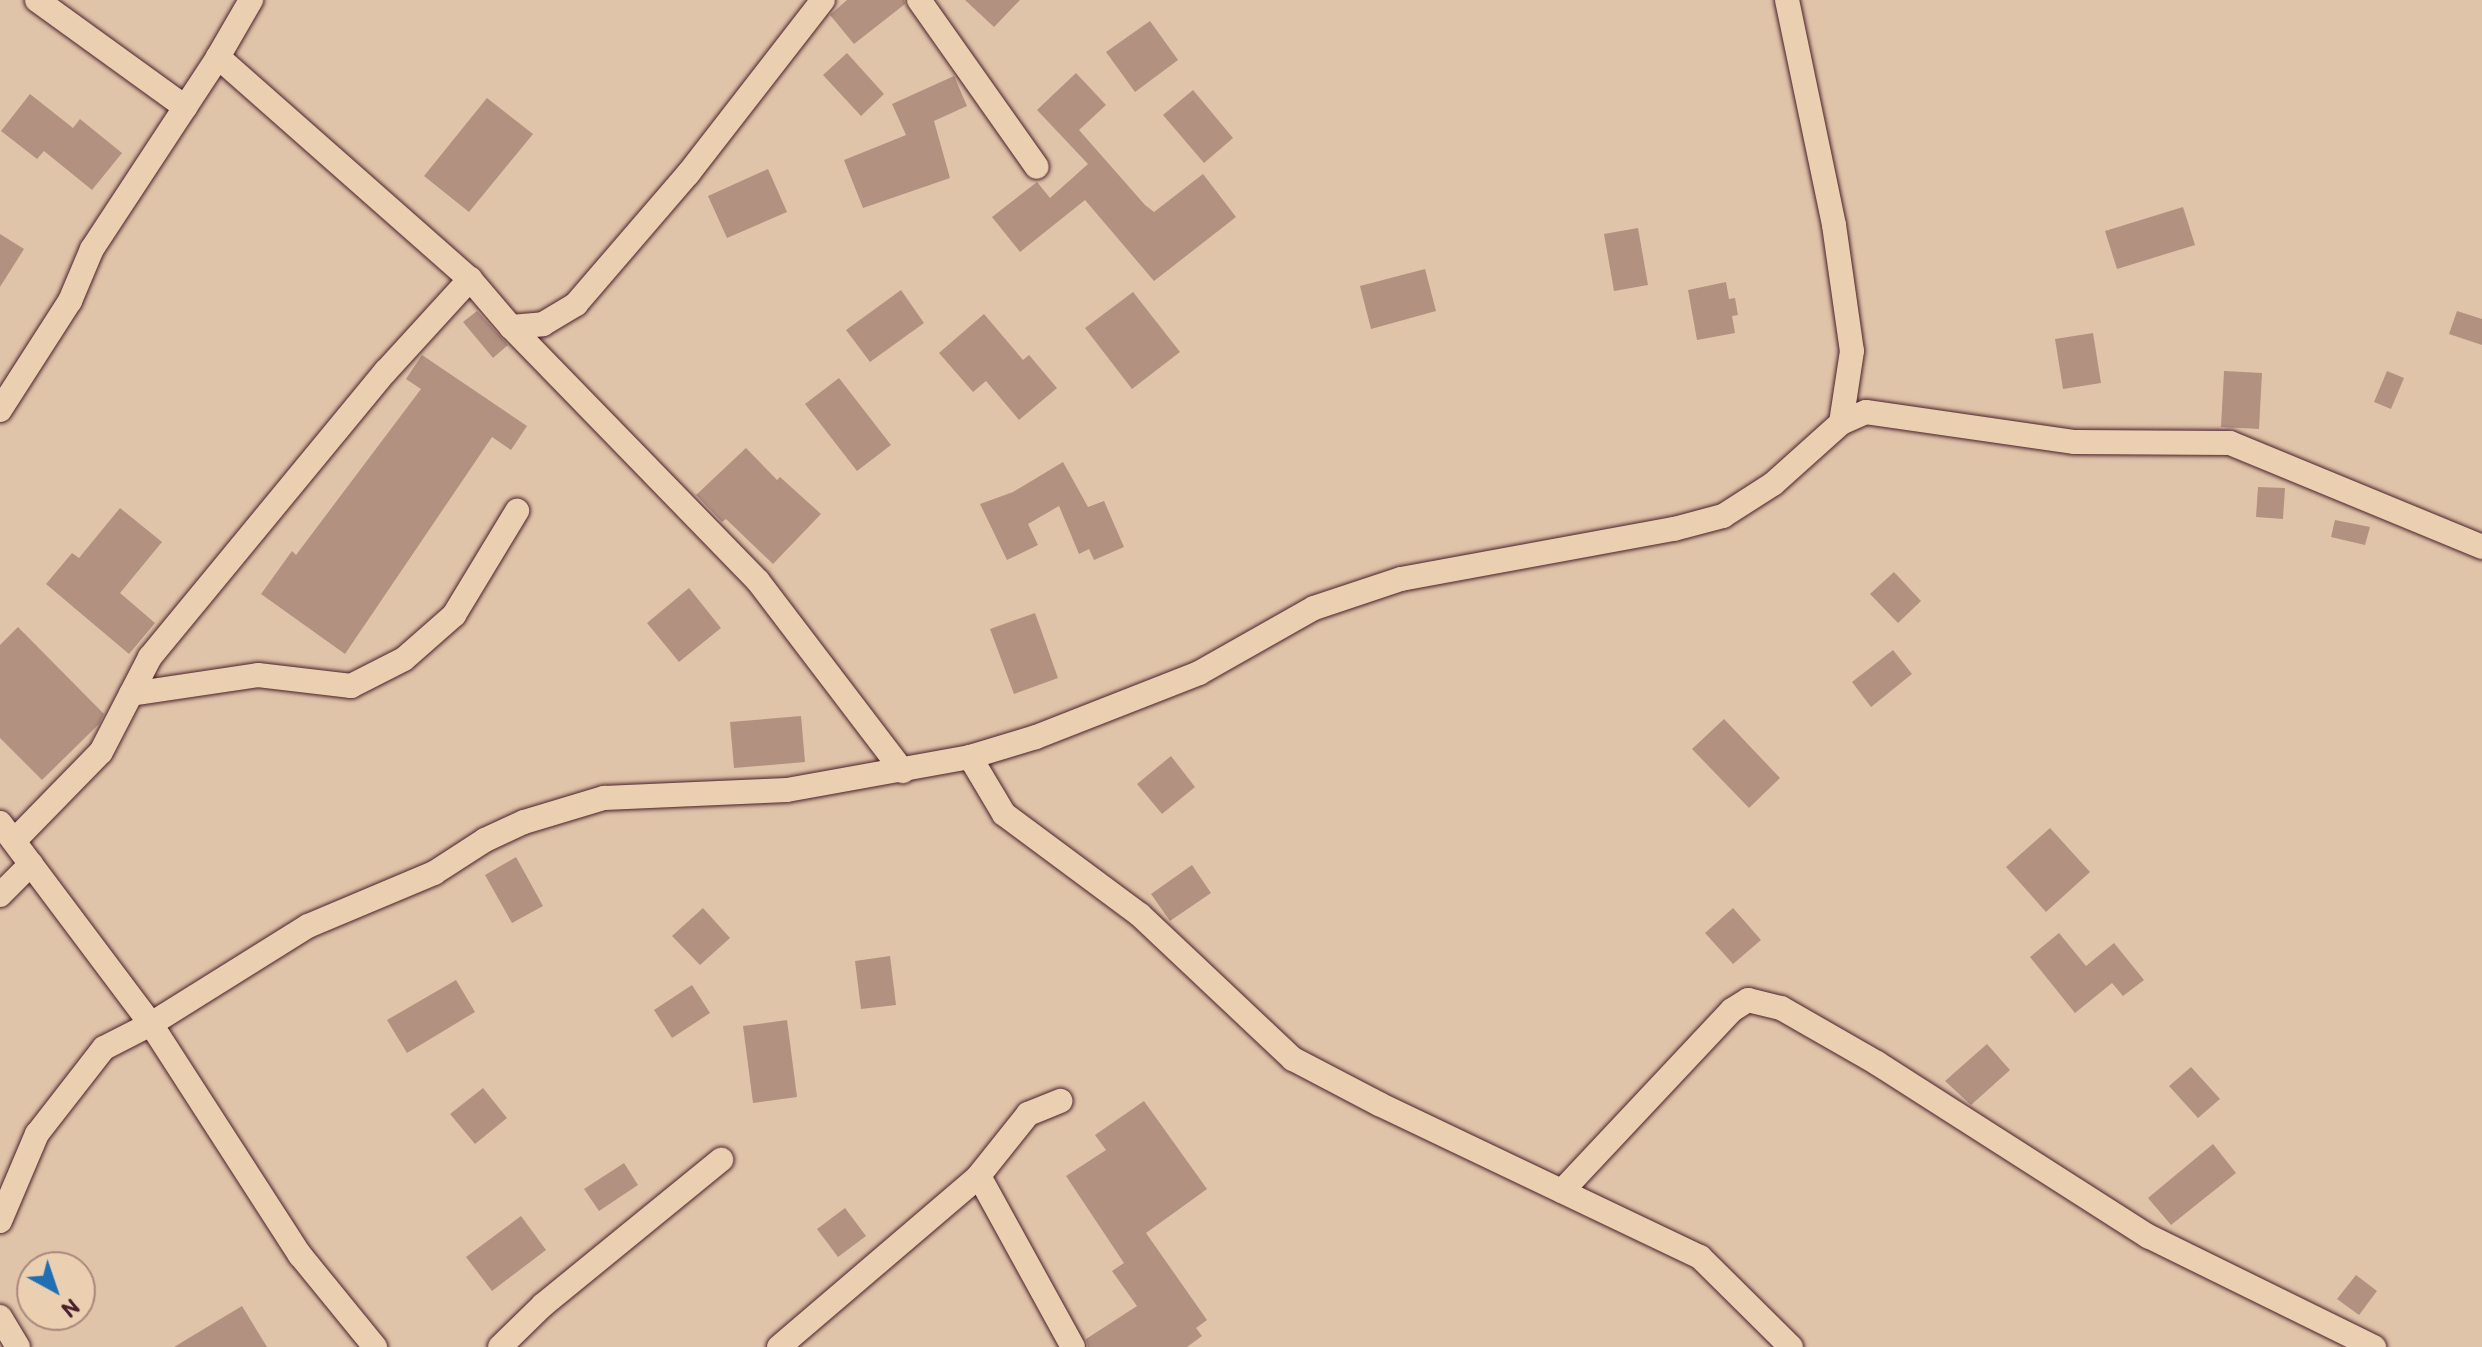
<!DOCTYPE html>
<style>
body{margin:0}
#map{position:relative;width:2482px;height:1347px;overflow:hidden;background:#e0c4a9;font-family:Itim,sans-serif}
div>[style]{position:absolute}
.building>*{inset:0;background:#b29181}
.roads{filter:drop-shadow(0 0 2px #4a1f2b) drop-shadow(0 0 2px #4a1f2b)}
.minor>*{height:24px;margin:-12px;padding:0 12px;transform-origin:12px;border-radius:12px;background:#eacfb1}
span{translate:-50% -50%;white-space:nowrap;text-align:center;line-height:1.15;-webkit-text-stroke:8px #eacfb1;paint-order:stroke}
.north{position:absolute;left:16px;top:1251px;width:80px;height:80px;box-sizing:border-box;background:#eacfb1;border:2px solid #aa897b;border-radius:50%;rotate:140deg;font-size:22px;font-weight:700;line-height:32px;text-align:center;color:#4a1f2b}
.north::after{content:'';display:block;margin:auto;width:28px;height:36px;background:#1f6fb2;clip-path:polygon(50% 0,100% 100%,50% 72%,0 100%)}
</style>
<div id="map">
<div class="building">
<div style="clip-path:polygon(847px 0,904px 0,905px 4px,854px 44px,830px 15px)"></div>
<div style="clip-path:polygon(965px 0,1020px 0,994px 27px)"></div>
<div style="clip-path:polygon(1150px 21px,1178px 60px,1135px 92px,1106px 52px)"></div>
<div style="clip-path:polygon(847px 53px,884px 94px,861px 116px,823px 75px)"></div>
<div style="clip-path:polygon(1076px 73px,1106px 105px,1079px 130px,1145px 205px,1154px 212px,1203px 174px,1236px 217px,1154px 281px,1085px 200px,1020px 252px,992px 217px,1037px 182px,1050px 198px,1088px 164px,1037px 110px)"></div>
<div style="clip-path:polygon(954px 76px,967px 106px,934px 121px,950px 178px,863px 208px,844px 160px,906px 135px,892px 104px)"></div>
<div style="clip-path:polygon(1193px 90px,1233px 138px,1204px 163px,1163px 115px)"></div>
<div style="clip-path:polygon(30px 94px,73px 128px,80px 119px,122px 153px,92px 190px,44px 151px,37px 159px,1px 131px)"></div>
<div style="clip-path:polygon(487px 98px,533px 134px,469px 212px,424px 176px)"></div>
<div style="clip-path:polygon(768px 169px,787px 212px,727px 238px,708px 196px)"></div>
<div style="clip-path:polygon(2183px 207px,2195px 245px,2117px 269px,2105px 231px)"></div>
<div style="clip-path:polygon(1638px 228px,1648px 285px,1614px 291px,1604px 234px)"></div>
<div style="clip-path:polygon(0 234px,24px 249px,0 287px)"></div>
<div style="clip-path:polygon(1425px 269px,1436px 311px,1371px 329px,1360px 286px)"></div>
<div style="clip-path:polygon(1726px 282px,1729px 299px,1735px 298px,1738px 315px,1732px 316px,1735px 333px,1697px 340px,1688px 290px)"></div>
<div style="clip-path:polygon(901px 290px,924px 323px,870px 362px,846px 330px)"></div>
<div style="clip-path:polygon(1133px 292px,1180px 352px,1132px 389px,1085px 328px)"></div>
<div style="clip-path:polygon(477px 311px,508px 345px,493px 358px,463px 322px)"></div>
<div style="clip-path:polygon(2457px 311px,2482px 319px,2482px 345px,2449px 334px)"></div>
<div style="clip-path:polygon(984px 314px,1023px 360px,1029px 355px,1057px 388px,1019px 420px,986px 381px,973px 392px,939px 353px)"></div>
<div style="clip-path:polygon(2093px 333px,2101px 383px,2063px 389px,2055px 339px)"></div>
<div style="clip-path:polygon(422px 355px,527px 426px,511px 450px,492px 437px,345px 654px,261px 594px,292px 551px,296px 555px,421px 389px,406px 379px)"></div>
<div style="clip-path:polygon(2224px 371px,2262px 373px,2259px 429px,2221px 427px)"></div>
<div style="clip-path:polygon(2387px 371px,2404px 378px,2391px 409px,2374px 402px)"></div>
<div style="clip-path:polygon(839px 378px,891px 445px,857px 471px,805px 404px)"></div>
<div style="clip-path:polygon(746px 448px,777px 480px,780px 477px,821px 514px,773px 564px,726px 519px,722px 522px,696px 495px)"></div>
<div style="clip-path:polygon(1063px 462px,1088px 507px,1104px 501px,1124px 547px,1094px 560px,1089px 549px,1079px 554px,1059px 506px,1028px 524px,1038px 545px,1007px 560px,980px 504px,1013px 492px)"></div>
<div style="clip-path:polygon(2258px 487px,2285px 488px,2283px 519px,2256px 517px)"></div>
<div style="clip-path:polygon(120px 508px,162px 542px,120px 593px,155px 623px,129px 654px,46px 584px,72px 553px,79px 558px)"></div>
<div style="clip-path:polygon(2335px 520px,2370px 527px,2365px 545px,2331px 537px)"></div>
<div style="clip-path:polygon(1894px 572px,1921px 601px,1898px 623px,1870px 594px)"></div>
<div style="clip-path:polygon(689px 588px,721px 628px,679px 662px,647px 623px)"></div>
<div style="clip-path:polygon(1035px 613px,1058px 678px,1014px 694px,990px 629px)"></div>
<div style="clip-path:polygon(18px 627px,104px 714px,99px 724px,42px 780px,0 738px,0 645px)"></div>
<div style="clip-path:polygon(1893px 650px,1912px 674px,1871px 707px,1852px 682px)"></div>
<div style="clip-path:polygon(801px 716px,805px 762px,734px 768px,730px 722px)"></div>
<div style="clip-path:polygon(1724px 719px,1780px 778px,1749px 808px,1692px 749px)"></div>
<div style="clip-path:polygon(1171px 756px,1195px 787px,1162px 814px,1137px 784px)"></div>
<div style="clip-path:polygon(2050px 828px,2090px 872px,2046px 912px,2006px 867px)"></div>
<div style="clip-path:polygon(516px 857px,543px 906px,512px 923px,485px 875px)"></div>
<div style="clip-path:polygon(1192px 865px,1211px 893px,1170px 921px,1151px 894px)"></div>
<div style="clip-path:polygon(703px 908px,730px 938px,700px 965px,672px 936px)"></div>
<div style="clip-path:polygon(1733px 908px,1761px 940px,1733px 964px,1705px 933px)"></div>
<div style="clip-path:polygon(2059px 933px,2086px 966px,2114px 943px,2144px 980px,2123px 996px,2112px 983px,2075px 1013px,2030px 957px)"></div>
<div style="clip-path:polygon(890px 956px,896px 1005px,861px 1009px,855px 961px)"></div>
<div style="clip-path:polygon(456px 980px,475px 1012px,407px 1053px,387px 1020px)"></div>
<div style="clip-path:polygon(692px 985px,710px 1013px,672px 1038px,654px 1010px)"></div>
<div style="clip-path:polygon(787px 1020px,797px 1097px,753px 1103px,743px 1026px)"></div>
<div style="clip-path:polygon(1987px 1044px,2010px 1070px,1971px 1105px,1945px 1081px)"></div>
<div style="clip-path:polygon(2191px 1067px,2220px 1099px,2198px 1118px,2169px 1086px)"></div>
<div style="clip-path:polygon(483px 1088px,507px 1118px,475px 1144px,450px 1114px)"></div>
<div style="clip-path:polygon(1144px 1101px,1207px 1189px,1146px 1233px,1207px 1320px,1196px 1328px,1202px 1336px,1187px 1347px,1088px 1347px,1086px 1339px,1137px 1306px,1112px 1271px,1124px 1263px,1066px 1176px,1106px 1150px,1095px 1135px)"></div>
<div style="clip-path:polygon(2213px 1144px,2236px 1173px,2171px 1225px,2148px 1198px)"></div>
<div style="clip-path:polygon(624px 1163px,638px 1185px,599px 1211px,584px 1189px)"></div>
<div style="clip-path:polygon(845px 1208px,866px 1236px,838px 1257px,817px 1229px)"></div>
<div style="clip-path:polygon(521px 1216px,546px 1250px,492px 1291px,466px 1257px)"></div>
<div style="clip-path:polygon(2356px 1275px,2377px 1291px,2359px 1315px,2337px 1299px)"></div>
<div style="clip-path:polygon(242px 1306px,267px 1347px,174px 1347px)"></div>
</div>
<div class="roads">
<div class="minor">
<div style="left:37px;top:0;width:183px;rotate:35.9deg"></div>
<div style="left:919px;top:0;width:204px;rotate:54.8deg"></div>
<div style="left:1787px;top:0;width:230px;rotate:78.2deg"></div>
<div style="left:1834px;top:225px;width:127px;rotate:81.9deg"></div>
<div style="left:1852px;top:351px;width:73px;rotate:98.7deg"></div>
<div style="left:218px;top:57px;width:336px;rotate:41.4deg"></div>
<div style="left:470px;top:279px;width:63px;rotate:49.5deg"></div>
<div style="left:511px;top:327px;width:354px;rotate:45.8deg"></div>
<div style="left:758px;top:581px;width:239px;rotate:52.7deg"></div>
<div style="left:511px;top:327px;width:32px;rotate:-5deg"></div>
<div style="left:543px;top:324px;width:39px;rotate:-31deg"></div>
<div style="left:576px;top:304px;width:172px;rotate:-49.3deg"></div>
<div style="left:688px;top:174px;width:220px;rotate:-52.2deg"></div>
<div style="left:0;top:410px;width:130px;rotate:-57.3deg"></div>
<div style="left:70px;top:301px;width:56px;rotate:-67.1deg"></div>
<div style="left:92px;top:249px;width:230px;rotate:-56.7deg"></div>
<div style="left:218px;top:57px;width:66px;rotate:-59.9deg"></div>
<div style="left:131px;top:694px;width:128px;rotate:-8.5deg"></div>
<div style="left:258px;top:675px;width:94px;rotate:6.7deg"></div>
<div style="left:351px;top:686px;width:59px;rotate:-27deg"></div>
<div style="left:404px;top:659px;width:67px;rotate:-41.3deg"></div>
<div style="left:454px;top:615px;width:122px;rotate:-58.8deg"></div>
<div style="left:970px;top:757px;width:66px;rotate:59.2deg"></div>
<div style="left:1004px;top:814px;width:169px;rotate:36.6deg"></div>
<div style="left:1140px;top:915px;width:210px;rotate:43.3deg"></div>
<div style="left:1293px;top:1059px;width:97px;rotate:27.6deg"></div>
<div style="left:1379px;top:1104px;width:356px;rotate:25.5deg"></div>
<div style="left:1700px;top:1257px;width:128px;rotate:44.7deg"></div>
<div style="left:0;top:823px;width:251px;rotate:53.1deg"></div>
<div style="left:151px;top:1024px;width:275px;rotate:57.2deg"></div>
<div style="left:300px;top:1255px;width:119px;rotate:50.8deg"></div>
<div style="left:14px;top:841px;width:124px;rotate:-45.7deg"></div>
<div style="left:101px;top:752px;width:107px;rotate:-62.7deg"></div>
<div style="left:150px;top:657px;width:371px;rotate:-50.5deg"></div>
<div style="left:386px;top:371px;width:125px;rotate:-47.6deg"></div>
<div style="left:0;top:895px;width:44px;rotate:-45deg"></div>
<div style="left:979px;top:1176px;width:195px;rotate:61.2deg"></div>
<div style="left:1562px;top:1191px;width:248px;rotate:-46.8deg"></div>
<div style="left:1732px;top:1010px;width:19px;rotate:-32deg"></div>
<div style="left:1748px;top:1000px;width:34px;rotate:14deg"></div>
<div style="left:1781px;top:1008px;width:111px;rotate:29.8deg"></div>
<div style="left:1877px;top:1063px;width:322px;rotate:32.6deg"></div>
<div style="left:2148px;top:1236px;width:252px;rotate:26.2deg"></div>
<div style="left:0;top:1221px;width:95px;rotate:-67deg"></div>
<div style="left:37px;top:1134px;width:109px;rotate:-52.1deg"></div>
<div style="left:104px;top:1048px;width:53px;rotate:-27.1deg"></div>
<div style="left:151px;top:1024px;width:185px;rotate:-32deg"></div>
<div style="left:308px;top:926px;width:137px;rotate:-22.8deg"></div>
<div style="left:434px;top:873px;width:61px;rotate:-32.9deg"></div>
<div style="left:485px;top:840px;width:43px;rotate:-24.8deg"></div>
<div style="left:524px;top:822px;width:84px;rotate:-16.7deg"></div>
<div style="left:604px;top:798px;width:183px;rotate:-2.5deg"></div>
<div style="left:787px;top:790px;width:186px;rotate:-10.2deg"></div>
<div style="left:970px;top:757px;width:69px;rotate:-16.9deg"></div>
<div style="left:1036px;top:737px;width:175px;rotate:-21.4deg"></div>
<div style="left:1199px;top:673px;width:132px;rotate:-29.5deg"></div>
<div style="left:1314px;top:608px;width:92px;rotate:-18.4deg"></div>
<div style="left:1401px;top:579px;width:278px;rotate:-10.4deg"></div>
<div style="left:1674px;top:529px;width:51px;rotate:-14.9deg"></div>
<div style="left:1723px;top:516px;width:59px;rotate:-32.6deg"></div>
<div style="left:1773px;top:484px;width:91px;rotate:-41.9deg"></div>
<div style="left:1841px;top:423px;width:27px;rotate:-24deg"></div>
<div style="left:1866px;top:412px;width:211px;rotate:8.2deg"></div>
<div style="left:2075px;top:442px;width:155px;rotate:0.4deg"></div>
<div style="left:2230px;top:443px;width:273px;rotate:22.4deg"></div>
<div style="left:0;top:1317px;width:35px;rotate:59deg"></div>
<div style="left:500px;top:1347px;width:60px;rotate:-44.3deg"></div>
<div style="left:543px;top:1305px;width:230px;rotate:-39.2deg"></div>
<div style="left:779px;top:1347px;width:260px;rotate:-40.5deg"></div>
<div style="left:977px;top:1178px;width:82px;rotate:-51.4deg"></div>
<div style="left:1028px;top:1114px;width:35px;rotate:-22deg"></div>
</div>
</div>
<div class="north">N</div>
</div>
